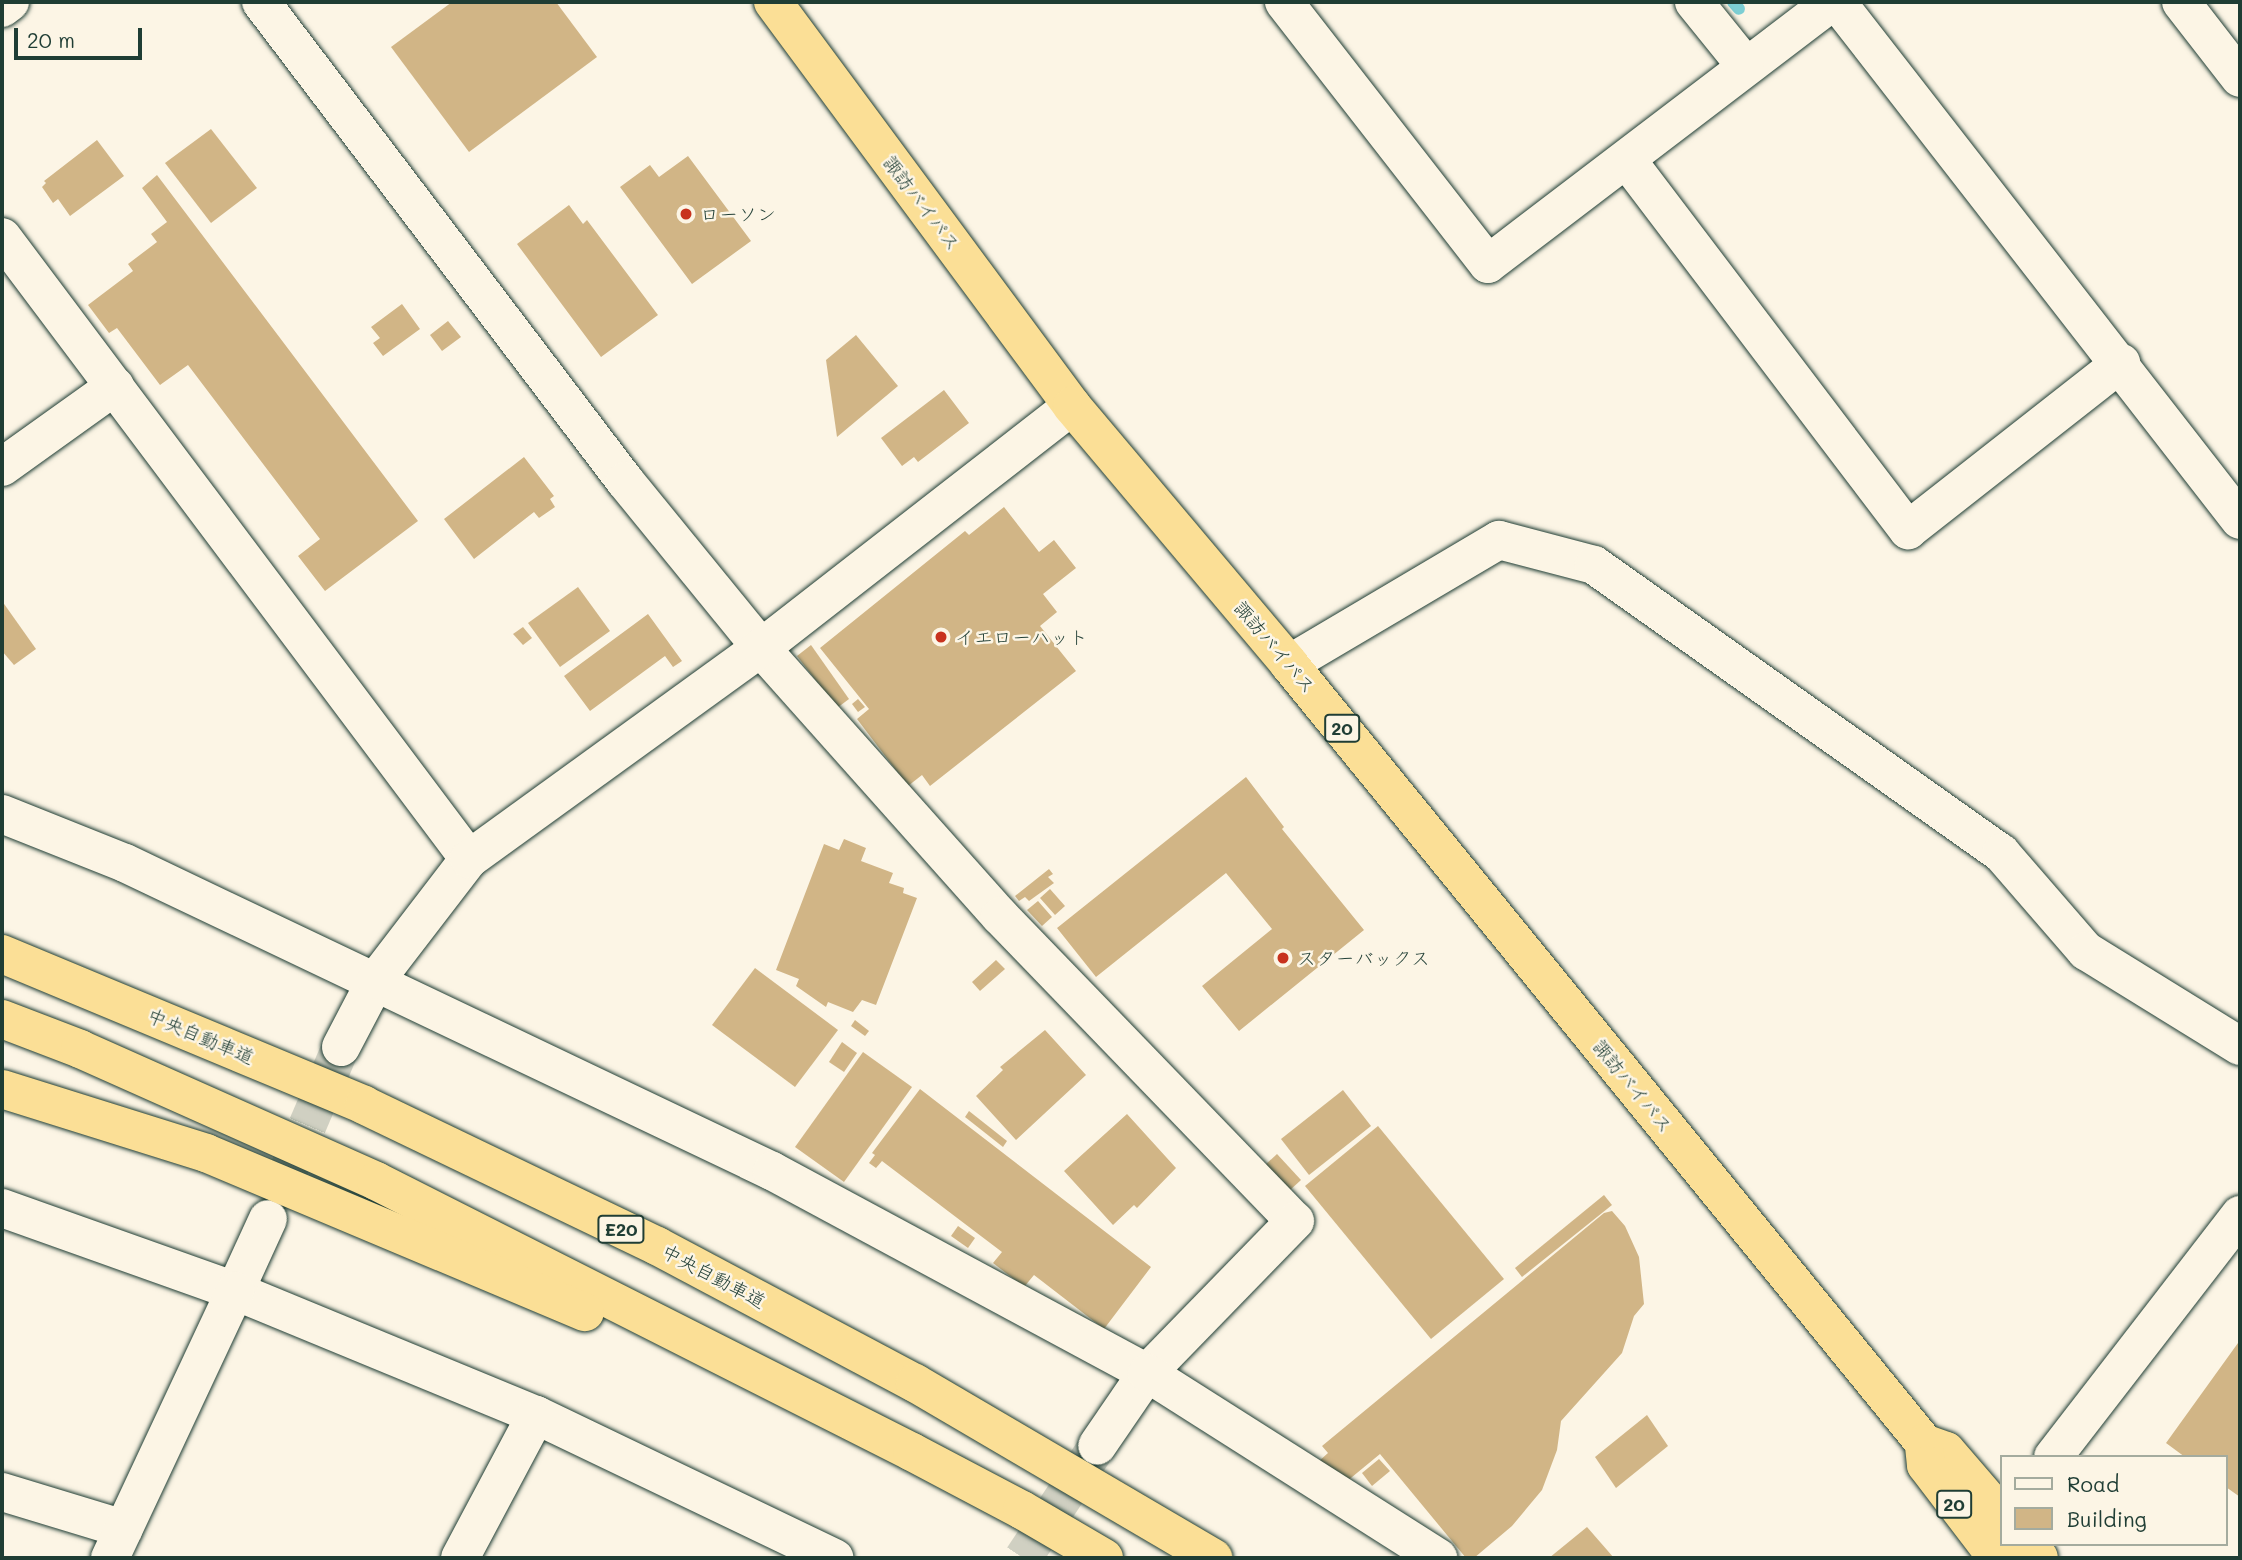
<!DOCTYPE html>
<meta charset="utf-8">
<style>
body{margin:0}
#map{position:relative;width:2242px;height:1560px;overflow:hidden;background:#fcf5e5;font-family:Mali,"Klee One",sans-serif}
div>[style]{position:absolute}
.stream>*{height:12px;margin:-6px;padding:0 6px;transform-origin:6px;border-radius:6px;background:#7dced3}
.building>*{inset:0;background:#d1b586}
.street-tunnel>*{height:38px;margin-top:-19px;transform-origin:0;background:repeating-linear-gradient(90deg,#d0d0c2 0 38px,transparent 0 57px)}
.roads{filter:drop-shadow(0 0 2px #1f3d34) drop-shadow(0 0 2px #1f3d34)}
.street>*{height:38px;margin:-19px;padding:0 19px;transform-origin:19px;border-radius:19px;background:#fcf5e5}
.secondary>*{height:38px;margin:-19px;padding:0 19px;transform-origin:19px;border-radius:19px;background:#fcf5e5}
.highway>*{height:38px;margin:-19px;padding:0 19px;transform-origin:19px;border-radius:19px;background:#fbdf96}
.dots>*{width:19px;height:19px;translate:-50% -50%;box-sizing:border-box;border:4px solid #fcf5e5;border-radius:50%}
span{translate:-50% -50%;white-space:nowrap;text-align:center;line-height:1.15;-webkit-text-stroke:5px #fcf5e5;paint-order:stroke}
.shield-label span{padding:2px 5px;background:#fcf5e5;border:2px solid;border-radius:5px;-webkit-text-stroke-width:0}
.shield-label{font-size:18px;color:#1f3d34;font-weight:700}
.street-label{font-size:19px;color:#1f3d34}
.poi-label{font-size:19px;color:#1f3d34}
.left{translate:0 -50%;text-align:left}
.frame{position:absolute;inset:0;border:4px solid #1f3d34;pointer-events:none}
.legend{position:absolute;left:2000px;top:1455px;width:228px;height:91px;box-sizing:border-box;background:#fcf5e5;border:2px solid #a4ab9e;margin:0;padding:9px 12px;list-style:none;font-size:21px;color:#1f3d34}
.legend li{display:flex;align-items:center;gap:14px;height:35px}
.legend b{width:35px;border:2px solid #a4ab9e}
.scale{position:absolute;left:14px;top:28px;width:128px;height:32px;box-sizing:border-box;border:4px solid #1f3d34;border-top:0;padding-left:9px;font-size:21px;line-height:24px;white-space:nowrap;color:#1f3d34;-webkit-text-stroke:5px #fcf5e5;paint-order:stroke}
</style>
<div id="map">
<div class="stream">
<div style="left:1733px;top:2px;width:9px;rotate:49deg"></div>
</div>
<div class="building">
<div style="clip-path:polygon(452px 2px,556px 2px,597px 57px,469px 152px,391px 47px)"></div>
<div style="clip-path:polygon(211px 129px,257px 188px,211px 223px,165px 163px)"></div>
<div style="clip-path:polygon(97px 140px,124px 176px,70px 216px,58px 199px,53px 203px,42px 187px,46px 183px,44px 181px)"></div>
<div style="clip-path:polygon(688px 156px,751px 241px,692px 284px,620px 187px,650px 165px,659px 177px)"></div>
<div style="clip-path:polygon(157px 175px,418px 521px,325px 591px,298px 556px,320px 539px,188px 365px,160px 385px,117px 328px,109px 333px,88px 305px,133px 271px,128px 264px,157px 242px,151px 234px,167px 222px,142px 188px)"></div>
<div style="clip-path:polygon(569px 205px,583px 224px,587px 220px,658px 315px,601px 357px,517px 244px)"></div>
<div style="clip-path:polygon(402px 304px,420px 329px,383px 356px,373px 343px,380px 338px,371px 327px)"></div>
<div style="clip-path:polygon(448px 321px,461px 337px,442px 351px,430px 335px)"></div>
<div style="clip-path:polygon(856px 335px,898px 386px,837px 437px,826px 360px)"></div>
<div style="clip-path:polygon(944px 390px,969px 423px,918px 462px,914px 457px,902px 466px,881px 438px)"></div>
<div style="clip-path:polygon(524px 457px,554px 496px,550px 499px,555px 507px,539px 518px,534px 512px,474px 559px,444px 519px)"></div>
<div style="clip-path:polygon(1004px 507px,1039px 552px,1054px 540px,1076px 568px,1043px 594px,1057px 612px,1040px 626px,1076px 671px,930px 786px,922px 775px,908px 786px,857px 719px,869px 709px,820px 648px,965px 531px,969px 535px)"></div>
<div style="clip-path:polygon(578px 587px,610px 631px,560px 667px,528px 623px)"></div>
<div style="clip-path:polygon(2px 601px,36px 649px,14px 665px,2px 651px)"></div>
<div style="clip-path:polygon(648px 614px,682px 661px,673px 667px,665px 656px,590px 711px,564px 676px)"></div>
<div style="clip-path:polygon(523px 627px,532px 638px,523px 645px,513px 634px)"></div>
<div style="clip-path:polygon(811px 645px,849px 699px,837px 708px,797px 656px)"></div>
<div style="clip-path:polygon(858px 699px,865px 707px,858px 712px,852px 704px)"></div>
<div style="clip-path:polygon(1246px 777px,1284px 827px,1282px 829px,1364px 930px,1239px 1031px,1202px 986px,1272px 929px,1226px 873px,1096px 977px,1057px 928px)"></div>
<div style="clip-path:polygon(844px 839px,866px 848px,861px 861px,893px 873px,889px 883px,904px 888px,903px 893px,917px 898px,876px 1005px,862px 1000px,853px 1012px,828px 1002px,826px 1007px,796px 986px,799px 979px,776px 970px,824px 844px,839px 850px)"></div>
<div style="clip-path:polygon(1049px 869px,1053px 874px,1048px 877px,1054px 883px,1029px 901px,1025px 897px,1019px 901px,1015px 896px)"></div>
<div style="clip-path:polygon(1050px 889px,1065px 906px,1055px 915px,1040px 898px)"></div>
<div style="clip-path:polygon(1038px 901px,1052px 917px,1042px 926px,1027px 910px)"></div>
<div style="clip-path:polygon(996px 960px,1005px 969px,980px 991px,972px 982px)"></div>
<div style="clip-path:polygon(755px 968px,838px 1030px,795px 1087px,712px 1025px)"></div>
<div style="clip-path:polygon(855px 1020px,869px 1031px,865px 1036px,851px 1026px)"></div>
<div style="clip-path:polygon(1045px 1030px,1086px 1075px,1016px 1140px,976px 1096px,1003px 1070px,1000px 1067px)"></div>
<div style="clip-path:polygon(842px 1042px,857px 1053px,844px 1072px,829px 1062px)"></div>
<div style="clip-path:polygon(863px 1052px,912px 1087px,844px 1182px,795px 1147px)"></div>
<div style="clip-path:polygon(920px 1089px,1151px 1267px,1104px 1329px,1034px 1275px,1024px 1287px,993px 1263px,1002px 1252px,882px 1161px,876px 1168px,869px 1163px,875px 1155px,872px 1153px)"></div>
<div style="clip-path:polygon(1343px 1090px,1371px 1126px,1309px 1175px,1281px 1139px)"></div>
<div style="clip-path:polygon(969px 1111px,1007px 1141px,1003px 1147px,965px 1117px)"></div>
<div style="clip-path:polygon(1127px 1114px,1176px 1168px,1137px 1208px,1134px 1205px,1113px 1225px,1064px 1171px)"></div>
<div style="clip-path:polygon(1378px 1126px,1504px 1279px,1431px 1339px,1305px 1186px)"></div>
<div style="clip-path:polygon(1277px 1154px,1301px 1180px,1289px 1191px,1265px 1165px)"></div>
<div style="clip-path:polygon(1604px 1195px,1612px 1205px,1522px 1277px,1515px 1268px)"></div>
<div style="clip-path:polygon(1612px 1211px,1625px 1226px,1639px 1257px,1644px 1304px,1634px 1316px,1622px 1353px,1561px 1421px,1557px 1450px,1542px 1490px,1512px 1526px,1474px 1558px,1466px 1558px,1380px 1454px,1346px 1482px,1318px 1462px,1328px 1453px,1322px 1446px,1604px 1213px)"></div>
<div style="clip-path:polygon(958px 1226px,975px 1238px,968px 1248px,951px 1236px)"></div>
<div style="clip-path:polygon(2238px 1343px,2240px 1344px,2240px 1497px,2226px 1487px,2226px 1457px,2185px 1457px,2166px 1443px)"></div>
<div style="clip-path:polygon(1647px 1415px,1668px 1446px,1616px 1488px,1595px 1457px)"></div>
<div style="clip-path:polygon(1379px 1459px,1390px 1471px,1372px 1486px,1362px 1473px)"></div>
<div style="clip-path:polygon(1587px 1527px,1614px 1558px,1549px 1558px)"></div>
</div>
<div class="street-tunnel">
<div style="left:285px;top:1178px;width:142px;rotate:-66.9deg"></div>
<div style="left:1023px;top:1558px;width:128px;rotate:-56.4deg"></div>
</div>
<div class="roads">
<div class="street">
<div style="left:261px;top:2px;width:602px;rotate:52.77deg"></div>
<div style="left:625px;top:481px;width:215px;rotate:50.8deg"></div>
<div style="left:761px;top:648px;width:359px;rotate:48.3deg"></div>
<div style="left:1000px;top:916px;width:424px;rotate:46deg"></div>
<div style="left:1295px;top:1221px;width:212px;rotate:134.2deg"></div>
<div style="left:1147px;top:1373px;width:88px;rotate:124.4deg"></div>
<div style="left:1284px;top:2px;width:332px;rotate:52.1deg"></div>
<div style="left:1488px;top:264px;width:432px;rotate:-37.3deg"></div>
<div style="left:1694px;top:2px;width:81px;rotate:51deg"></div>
<div style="left:1837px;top:2px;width:656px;rotate:52.12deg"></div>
<div style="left:2px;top:8px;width:10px;rotate:-37deg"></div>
<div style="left:1627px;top:160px;width:465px;rotate:52.8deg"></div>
<div style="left:1908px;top:530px;width:271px;rotate:-38.1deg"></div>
<div style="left:2px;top:237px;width:778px;rotate:53.1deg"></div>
<div style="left:2px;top:467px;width:139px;rotate:-35.6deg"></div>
<div style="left:1289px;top:664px;width:244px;rotate:-30.6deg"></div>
<div style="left:1499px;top:540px;width:98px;rotate:14.7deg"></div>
<div style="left:1594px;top:565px;width:499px;rotate:35.3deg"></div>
<div style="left:2001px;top:853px;width:130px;rotate:49.1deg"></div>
<div style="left:2086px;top:951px;width:181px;rotate:31.7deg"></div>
<div style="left:2px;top:814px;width:132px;rotate:21.7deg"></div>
<div style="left:125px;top:863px;width:717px;rotate:25.46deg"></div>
<div style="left:772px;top:1171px;width:426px;rotate:28.3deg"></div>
<div style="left:1147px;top:1373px;width:345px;rotate:32.4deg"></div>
<div style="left:341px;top:1047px;width:76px;rotate:-62.4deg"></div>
<div style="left:376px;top:980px;width:153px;rotate:-52.5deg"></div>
<div style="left:469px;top:859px;width:360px;rotate:-35.9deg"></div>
<div style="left:761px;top:648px;width:394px;rotate:-37.9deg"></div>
<div style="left:2px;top:1208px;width:247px;rotate:19.6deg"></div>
<div style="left:235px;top:1291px;width:326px;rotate:22.4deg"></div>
<div style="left:536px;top:1415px;width:331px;rotate:25.6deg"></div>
<div style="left:235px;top:1291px;width:79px;rotate:-65.4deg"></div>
<div style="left:2px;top:1492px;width:127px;rotate:16.9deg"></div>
<div style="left:460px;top:1558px;width:162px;rotate:-62deg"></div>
</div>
<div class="secondary">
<div style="left:2181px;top:2px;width:96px;rotate:52.2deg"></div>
<div style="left:2053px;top:1457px;width:306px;rotate:-52.3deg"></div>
<div style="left:110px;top:1558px;width:295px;rotate:-64.9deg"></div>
</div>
<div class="highway">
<div style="left:773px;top:2px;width:503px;rotate:53.49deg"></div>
<div style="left:1072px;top:406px;width:337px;rotate:49.9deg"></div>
<div style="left:1289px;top:664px;width:1005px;rotate:50.81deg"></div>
<div style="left:1924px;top:1443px;width:23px;rotate:20deg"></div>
<div style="left:1946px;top:1451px;width:86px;rotate:49.3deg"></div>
<div style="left:2px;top:954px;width:392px;rotate:22.6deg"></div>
<div style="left:364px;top:1105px;width:325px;rotate:25.7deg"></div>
<div style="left:657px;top:1246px;width:292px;rotate:28deg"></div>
<div style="left:915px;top:1383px;width:346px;rotate:30.4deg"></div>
<div style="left:2px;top:1019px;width:84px;rotate:21deg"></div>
<div style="left:80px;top:1049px;width:324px;rotate:24deg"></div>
<div style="left:376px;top:1181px;width:601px;rotate:26.82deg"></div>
<div style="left:912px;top:1452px;width:124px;rotate:27.8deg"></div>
<div style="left:1022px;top:1510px;width:95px;rotate:30.3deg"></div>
<div style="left:2px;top:1089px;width:214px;rotate:17.4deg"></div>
<div style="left:206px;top:1153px;width:411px;rotate:22.8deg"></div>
<div style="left:1924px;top:1446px;width:19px;rotate:84deg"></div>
<div style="left:1926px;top:1465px;width:117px;rotate:52.6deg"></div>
<div style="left:2027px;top:1544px;width:18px;rotate:49deg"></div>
</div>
</div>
<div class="dots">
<div style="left:686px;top:214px;background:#c8321e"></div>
<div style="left:941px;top:637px;background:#c8321e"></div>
<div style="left:1283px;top:958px;background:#c8321e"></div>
</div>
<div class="shield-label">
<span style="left:1342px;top:728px">20</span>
<span style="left:621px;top:1229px">E20</span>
<span style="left:1954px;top:1504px">20</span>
</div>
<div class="street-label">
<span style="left:922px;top:203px;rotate:53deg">諏訪バイパス</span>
<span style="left:1275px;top:647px;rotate:50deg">諏訪バイパス</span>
<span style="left:201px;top:1036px;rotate:23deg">中央自動車道</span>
<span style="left:1633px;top:1086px;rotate:51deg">諏訪バイパス</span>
<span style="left:714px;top:1276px;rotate:28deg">中央自動車道</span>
</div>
<div class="poi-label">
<span class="left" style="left:700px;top:214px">ローソン</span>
<span class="left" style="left:955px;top:637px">イエローハット</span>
<span class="left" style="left:1297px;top:958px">スターバックス</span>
</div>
<div class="frame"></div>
<ul class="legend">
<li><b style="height:9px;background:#fcf5e5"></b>Road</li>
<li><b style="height:19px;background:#d1b586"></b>Building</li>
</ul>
<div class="scale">20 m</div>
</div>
